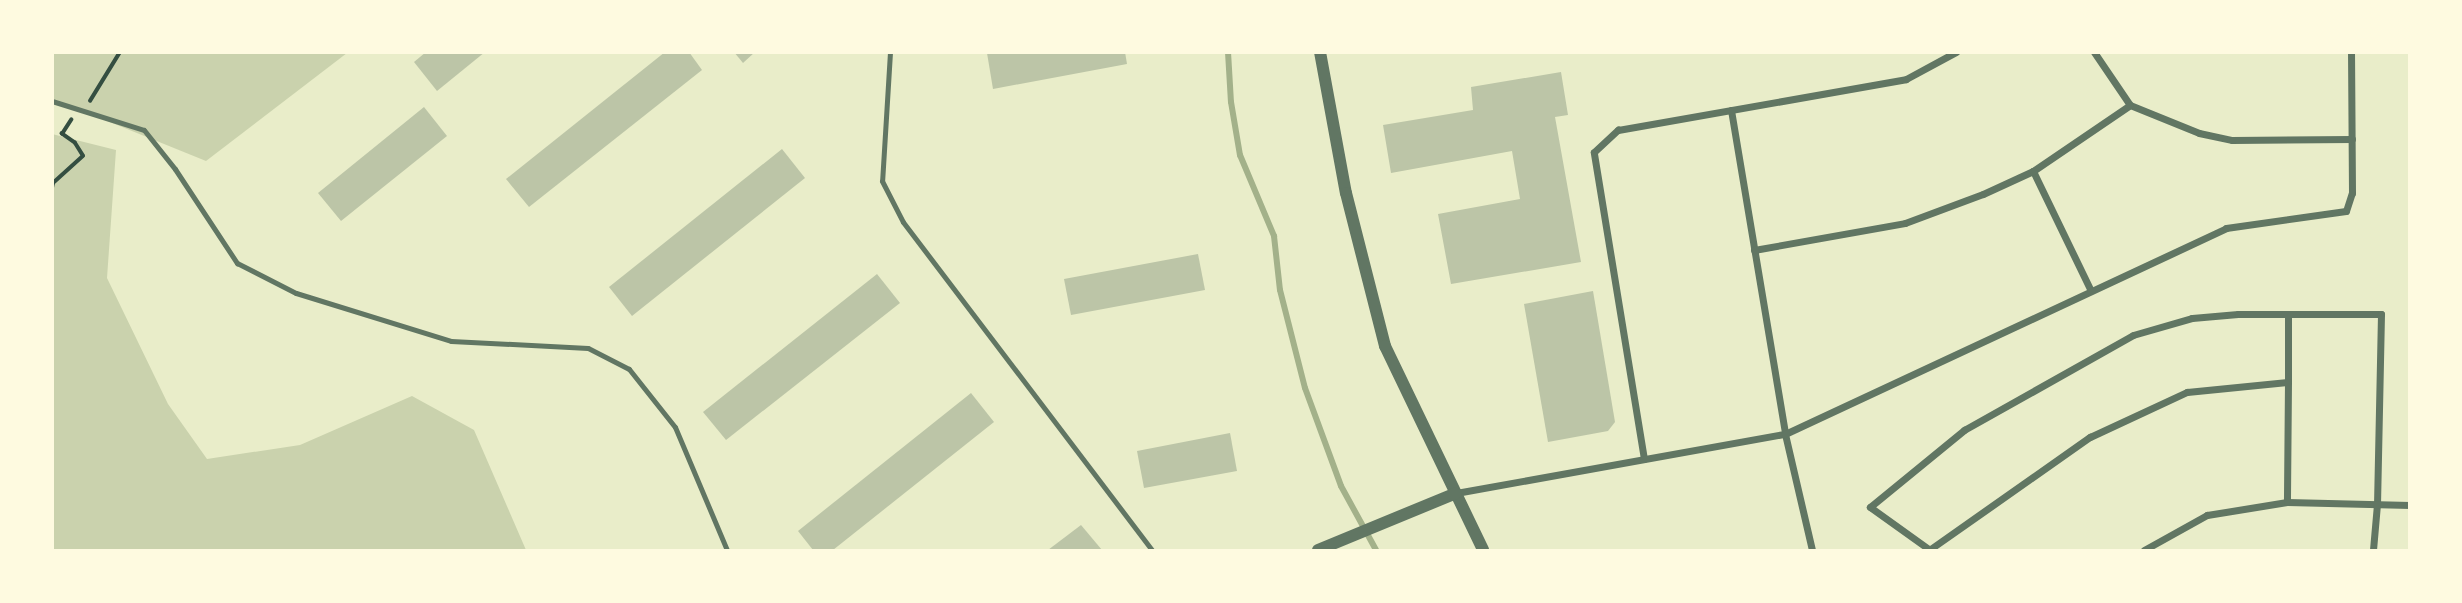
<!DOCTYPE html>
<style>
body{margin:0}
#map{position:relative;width:2462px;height:603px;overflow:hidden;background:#e9edc9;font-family:Commissioner,sans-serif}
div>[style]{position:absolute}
.green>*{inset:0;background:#cad2ad}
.stream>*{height:6px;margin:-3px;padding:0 3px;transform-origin:3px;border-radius:3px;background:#a3b18a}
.building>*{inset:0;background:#bcc5a7}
.path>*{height:3.5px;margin:-1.75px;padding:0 1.75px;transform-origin:1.75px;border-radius:1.75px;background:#344e41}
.service>*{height:5px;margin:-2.5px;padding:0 2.5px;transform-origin:2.5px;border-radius:2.5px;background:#617663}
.minor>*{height:7px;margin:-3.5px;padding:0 3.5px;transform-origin:3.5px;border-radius:3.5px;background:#617663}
.tertiary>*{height:12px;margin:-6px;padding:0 6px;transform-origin:6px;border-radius:6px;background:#617663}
span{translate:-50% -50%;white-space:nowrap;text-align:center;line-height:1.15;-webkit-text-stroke:5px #fefae0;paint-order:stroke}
.frame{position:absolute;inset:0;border:54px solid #fefae0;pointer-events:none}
</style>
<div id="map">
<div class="green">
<div style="clip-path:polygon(52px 53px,347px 53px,206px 161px,53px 99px)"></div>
<div style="clip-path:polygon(52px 134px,116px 150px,107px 278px,168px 404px,207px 459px,300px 445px,412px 396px,474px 430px,526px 550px,53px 550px)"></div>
</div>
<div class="stream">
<div style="left:1228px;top:52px;width:50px;rotate:86.6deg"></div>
<div style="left:1231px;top:102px;width:54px;rotate:80.4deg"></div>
<div style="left:1240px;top:155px;width:88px;rotate:67.2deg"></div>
<div style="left:1274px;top:236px;width:54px;rotate:83.7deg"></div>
<div style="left:1280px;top:290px;width:101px;rotate:75.7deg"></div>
<div style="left:1305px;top:388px;width:104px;rotate:69.8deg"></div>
<div style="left:1341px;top:486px;width:73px;rotate:61.3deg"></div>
</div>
<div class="building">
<div style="clip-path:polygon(426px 52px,485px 52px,437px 91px,414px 62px)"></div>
<div style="clip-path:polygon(665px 52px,689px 52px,702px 70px,529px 207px,506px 179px)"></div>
<div style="clip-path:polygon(734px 52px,755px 52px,743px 63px)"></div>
<div style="clip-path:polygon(991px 52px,1125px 52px,1127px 64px,993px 89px,987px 53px)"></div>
<div style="clip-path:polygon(1561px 72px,1568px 115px,1555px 117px,1581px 262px,1451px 284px,1438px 214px,1520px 199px,1512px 151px,1391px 173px,1383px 125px,1473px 110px,1471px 87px)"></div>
<div style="clip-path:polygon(424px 107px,447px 136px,341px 221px,318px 193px)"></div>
<div style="clip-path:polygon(782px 149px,805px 178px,632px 316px,609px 287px)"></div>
<div style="clip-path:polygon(1198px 254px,1205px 290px,1071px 315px,1064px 279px)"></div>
<div style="clip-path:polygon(877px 274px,900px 303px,726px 440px,703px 412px)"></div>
<div style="clip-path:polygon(1593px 291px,1615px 422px,1608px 431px,1548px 442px,1524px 304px)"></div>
<div style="clip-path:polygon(971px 393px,994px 422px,833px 550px,813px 550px,798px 531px)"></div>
<div style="clip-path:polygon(1230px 433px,1237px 471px,1144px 488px,1137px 451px)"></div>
<div style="clip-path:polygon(1081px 525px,1102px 550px,1048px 550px)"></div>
</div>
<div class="path">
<div style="left:90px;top:101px;width:57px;rotate:-58.5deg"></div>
<div style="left:52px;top:188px;width:5px;rotate:-79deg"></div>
<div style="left:53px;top:183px;width:40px;rotate:-42deg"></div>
<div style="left:83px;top:156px;width:15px;rotate:-122deg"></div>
<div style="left:75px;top:143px;width:16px;rotate:-145deg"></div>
<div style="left:62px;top:134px;width:17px;rotate:-57deg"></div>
</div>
<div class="service">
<div style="left:890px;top:52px;width:129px;rotate:93.5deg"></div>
<div style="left:882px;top:181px;width:46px;rotate:62.9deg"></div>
<div style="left:903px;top:222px;width:412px;rotate:52.8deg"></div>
<div style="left:52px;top:101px;width:96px;rotate:17.5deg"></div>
<div style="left:144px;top:130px;width:50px;rotate:51.5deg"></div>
<div style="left:175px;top:169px;width:113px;rotate:56.6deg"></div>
<div style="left:237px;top:263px;width:66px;rotate:27deg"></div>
<div style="left:296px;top:293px;width:162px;rotate:17.2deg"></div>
<div style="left:451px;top:341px;width:137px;rotate:2.9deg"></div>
<div style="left:588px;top:348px;width:46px;rotate:27.1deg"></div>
<div style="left:629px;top:369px;width:74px;rotate:51.6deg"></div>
<div style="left:675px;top:427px;width:134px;rotate:67.1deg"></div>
</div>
<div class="minor">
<div style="left:2094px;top:52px;width:64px;rotate:55.8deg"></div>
<div style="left:2130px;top:105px;width:74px;rotate:22.1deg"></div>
<div style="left:2199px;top:133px;width:34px;rotate:12deg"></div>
<div style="left:2232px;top:140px;width:120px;rotate:-0.5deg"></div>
<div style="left:1731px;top:110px;width:328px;rotate:80.5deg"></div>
<div style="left:1785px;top:434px;width:119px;rotate:76.9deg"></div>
<div style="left:2033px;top:171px;width:133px;rotate:64.2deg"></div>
<div style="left:1754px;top:250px;width:153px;rotate:-10.1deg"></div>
<div style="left:1905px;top:223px;width:83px;rotate:-20.4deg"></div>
<div style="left:1983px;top:194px;width:55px;rotate:-24.7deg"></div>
<div style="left:2033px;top:171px;width:117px;rotate:-34.2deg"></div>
<div style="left:2288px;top:382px;width:68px;rotate:-90deg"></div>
<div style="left:1644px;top:459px;width:311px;rotate:-99.3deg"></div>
<div style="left:1594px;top:152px;width:33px;rotate:-43deg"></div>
<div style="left:1618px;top:130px;width:292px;rotate:-10deg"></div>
<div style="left:1906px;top:79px;width:57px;rotate:-28.4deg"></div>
<div style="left:1456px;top:493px;width:334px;rotate:-10.2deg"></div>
<div style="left:1785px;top:434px;width:487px;rotate:-25deg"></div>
<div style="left:2226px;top:228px;width:121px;rotate:-8.1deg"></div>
<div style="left:2346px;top:211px;width:19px;rotate:-72deg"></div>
<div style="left:2352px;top:193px;width:141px;rotate:-90.4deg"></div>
<div style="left:1929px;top:550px;width:197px;rotate:-35.1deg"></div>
<div style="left:2090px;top:437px;width:107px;rotate:-24.9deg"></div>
<div style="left:2187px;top:392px;width:101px;rotate:-5.7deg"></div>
<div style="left:2288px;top:382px;width:120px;rotate:90.5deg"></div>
<div style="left:1930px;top:550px;width:74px;rotate:-144.4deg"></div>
<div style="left:1870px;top:507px;width:122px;rotate:-39.3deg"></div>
<div style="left:1964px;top:430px;width:194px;rotate:-29.3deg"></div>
<div style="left:2133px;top:335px;width:61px;rotate:-16.1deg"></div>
<div style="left:2192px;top:318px;width:46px;rotate:-5deg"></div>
<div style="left:2238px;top:314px;width:143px"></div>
<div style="left:2381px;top:314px;width:190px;rotate:91.2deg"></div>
<div style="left:2377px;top:504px;width:46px;rotate:95deg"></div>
<div style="left:2144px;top:550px;width:72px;rotate:-29.1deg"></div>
<div style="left:2207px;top:515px;width:81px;rotate:-9.2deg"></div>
<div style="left:2287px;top:502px;width:123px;rotate:1.4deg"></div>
</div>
<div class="tertiary">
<div style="left:1320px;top:52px;width:143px;rotate:79.6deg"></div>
<div style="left:1346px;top:193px;width:158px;rotate:75.7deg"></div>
<div style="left:1385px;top:346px;width:226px;rotate:64.3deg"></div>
<div style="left:1318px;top:550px;width:149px;rotate:-22.4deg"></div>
</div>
<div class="frame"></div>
</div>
